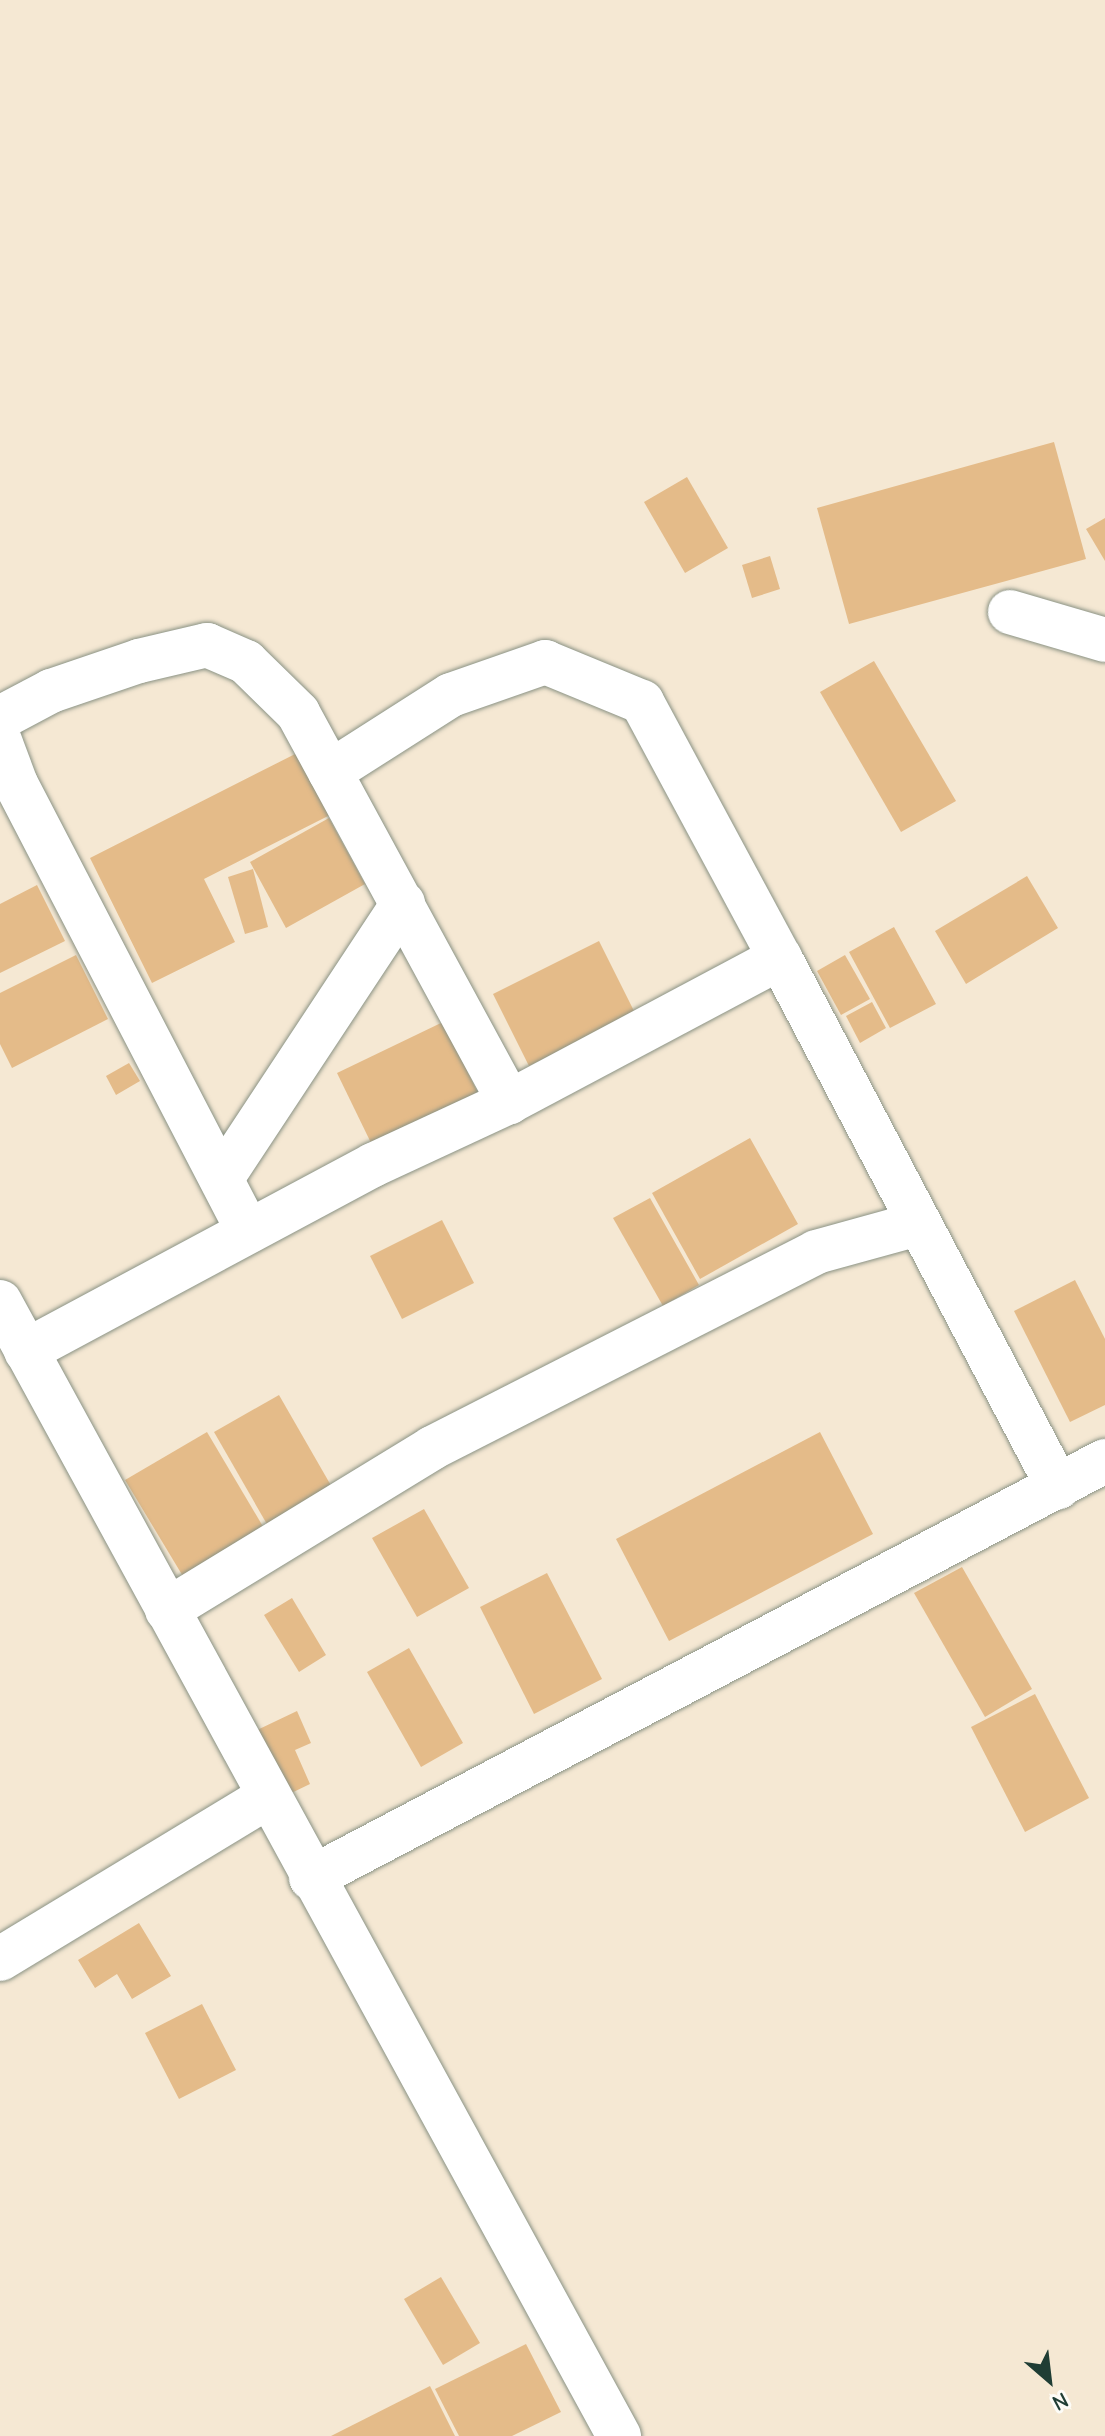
<!DOCTYPE html>
<style>
body{margin:0}
#map{position:relative;width:1105px;height:2436px;overflow:hidden;background:#f5e8d3;font-family:"Comic Neue",sans-serif}
div>[style]{position:absolute}
.building>*{inset:0;background:#e4bb89}
.roads{filter:drop-shadow(0 0 2px #8a9284) drop-shadow(0 0 2px #8a9284)}
.minor>*{height:44px;margin:-22px;padding:0 22px;transform-origin:22px;border-radius:22px;background:#fff}
span{translate:-50% -50%;white-space:nowrap;text-align:center;line-height:1.15;-webkit-text-stroke:6px #fdfcf7;paint-order:stroke}
.north{position:absolute;left:1009px;top:2340px;width:80px;height:80px;-webkit-text-stroke:6px #fdfcf7;paint-order:stroke;rotate:152deg;font-size:22px;font-weight:700;line-height:32px;text-align:center;color:#1f3d34}
.north::after{content:'';display:block;margin:auto;width:28px;height:36px;background:#1f3d34;clip-path:polygon(50% 0,100% 100%,50% 72%,0 100%)}
</style>
<div id="map">
<div class="building">
<div style="clip-path:polygon(1054px 442px,1086px 559px,849px 624px,817px 508px)"></div>
<div style="clip-path:polygon(687px 477px,728px 548px,685px 573px,644px 502px)"></div>
<div style="clip-path:polygon(1105px 518px,1105px 561px,1086px 529px)"></div>
<div style="clip-path:polygon(770px 556px,780px 589px,752px 598px,742px 565px)"></div>
<div style="clip-path:polygon(874px 661px,956px 801px,901px 832px,820px 692px)"></div>
<div style="clip-path:polygon(301px 751px,332px 814px,204px 879px,235px 942px,152px 983px,90px 858px)"></div>
<div style="clip-path:polygon(329px 818px,365px 884px,286px 928px,250px 862px)"></div>
<div style="clip-path:polygon(253px 869px,268px 927px,245px 934px,228px 877px)"></div>
<div style="clip-path:polygon(1027px 876px,1058px 928px,966px 984px,935px 931px)"></div>
<div style="clip-path:polygon(37px 885px,65px 941px,0 973px,0 904px)"></div>
<div style="clip-path:polygon(894px 927px,936px 1004px,890px 1028px,849px 952px)"></div>
<div style="clip-path:polygon(599px 941px,635px 1013px,529px 1066px,493px 994px)"></div>
<div style="clip-path:polygon(76px 955px,108px 1019px,12px 1068px,0 1044px,0 993px)"></div>
<div style="clip-path:polygon(845px 955px,870px 999px,841px 1015px,817px 971px)"></div>
<div style="clip-path:polygon(872px 1002px,886px 1028px,860px 1043px,846px 1016px)"></div>
<div style="clip-path:polygon(443px 1022px,478px 1093px,372px 1145px,337px 1073px)"></div>
<div style="clip-path:polygon(129px 1063px,140px 1081px,116px 1095px,106px 1076px)"></div>
<div style="clip-path:polygon(750px 1138px,798px 1224px,700px 1279px,652px 1193px)"></div>
<div style="clip-path:polygon(650px 1198px,699px 1285px,663px 1306px,613px 1218px)"></div>
<div style="clip-path:polygon(442px 1220px,474px 1283px,402px 1319px,370px 1256px)"></div>
<div style="clip-path:polygon(1075px 1280px,1105px 1339px,1105px 1405px,1070px 1422px,1014px 1311px)"></div>
<div style="clip-path:polygon(279px 1395px,333px 1489px,268px 1526px,214px 1432px)"></div>
<div style="clip-path:polygon(207px 1432px,268px 1535px,187px 1583px,125px 1480px)"></div>
<div style="clip-path:polygon(820px 1432px,873px 1534px,669px 1641px,616px 1539px)"></div>
<div style="clip-path:polygon(424px 1509px,469px 1588px,417px 1617px,372px 1538px)"></div>
<div style="clip-path:polygon(962px 1567px,1032px 1689px,985px 1717px,914px 1593px)"></div>
<div style="clip-path:polygon(547px 1573px,602px 1679px,534px 1714px,480px 1607px)"></div>
<div style="clip-path:polygon(292px 1598px,326px 1655px,299px 1672px,264px 1615px)"></div>
<div style="clip-path:polygon(409px 1648px,463px 1743px,421px 1767px,367px 1672px)"></div>
<div style="clip-path:polygon(1035px 1694px,1089px 1798px,1025px 1832px,971px 1727px)"></div>
<div style="clip-path:polygon(297px 1711px,311px 1743px,295px 1750px,310px 1784px,281px 1798px,251px 1733px)"></div>
<div style="clip-path:polygon(139px 1923px,171px 1976px,132px 1999px,117px 1974px,95px 1988px,78px 1960px)"></div>
<div style="clip-path:polygon(202px 2004px,236px 2070px,179px 2099px,145px 2033px)"></div>
<div style="clip-path:polygon(441px 2277px,480px 2343px,443px 2365px,404px 2299px)"></div>
<div style="clip-path:polygon(526px 2344px,561px 2412px,512px 2436px,459px 2436px,435px 2389px)"></div>
<div style="clip-path:polygon(430px 2386px,455px 2436px,331px 2436px)"></div>
</div>
<div class="roads">
<div class="minor">
<div style="left:1010px;top:612px;width:99px;rotate:16.4deg"></div>
<div style="left:0;top:718px;width:58px;rotate:-27.9deg"></div>
<div style="left:51px;top:691px;width:93px;rotate:-18.8deg"></div>
<div style="left:139px;top:661px;width:70px;rotate:-13.2deg"></div>
<div style="left:207px;top:645px;width:43px;rotate:23.6deg"></div>
<div style="left:246px;top:662px;width:73px;rotate:44.4deg"></div>
<div style="left:298px;top:713px;width:443px;rotate:61.5deg"></div>
<div style="left:0;top:741px;width:46px;rotate:69.6deg"></div>
<div style="left:16px;top:784px;width:504px;rotate:62.57deg"></div>
<div style="left:330px;top:772px;width:143px;rotate:-32.5deg"></div>
<div style="left:451px;top:695px;width:100px;rotate:-19.3deg"></div>
<div style="left:545px;top:662px;width:105px;rotate:22.4deg"></div>
<div style="left:642px;top:702px;width:291px;rotate:61.7deg"></div>
<div style="left:222px;top:1178px;width:329px;rotate:-56.6deg"></div>
<div style="left:0;top:1302px;width:1292px;rotate:61.37deg"></div>
<div style="left:26px;top:1351px;width:394px;rotate:-28.2deg"></div>
<div style="left:373px;top:1165px;width:150px;rotate:-24.9deg"></div>
<div style="left:509px;top:1102px;width:307px;rotate:-28deg"></div>
<div style="left:780px;top:958px;width:598px;rotate:62.28deg"></div>
<div style="left:167px;top:1610px;width:311px;rotate:-31.4deg"></div>
<div style="left:432px;top:1448px;width:431px;rotate:-27deg"></div>
<div style="left:816px;top:1252px;width:106px;rotate:-15.4deg"></div>
<div style="left:311px;top:1878px;width:897px;rotate:-27.71deg"></div>
<div style="left:0;top:1959px;width:312px;rotate:-31.2deg"></div>
</div>
</div>
<div class="north">N</div>
</div>
